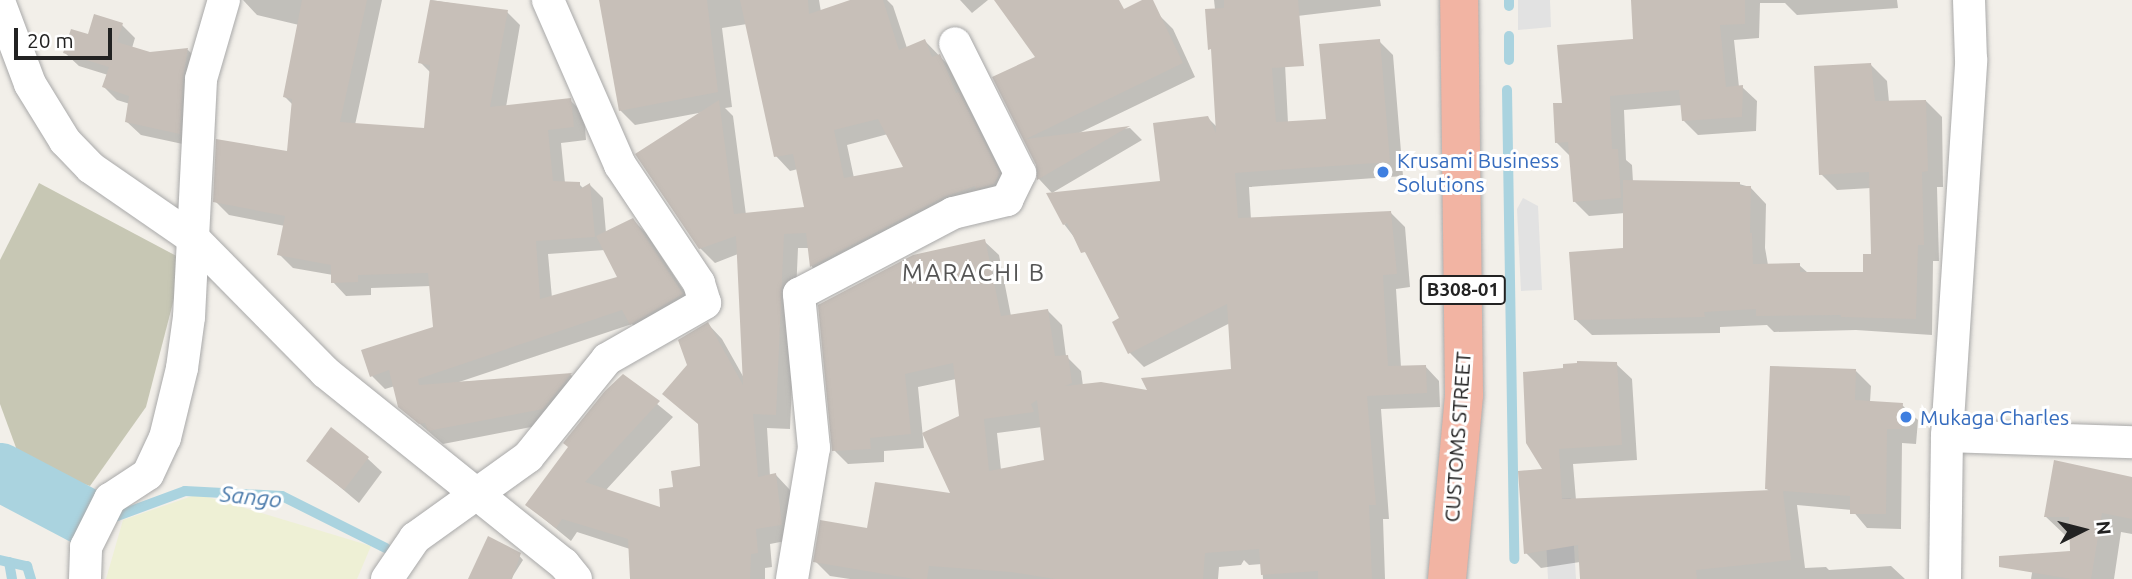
<!DOCTYPE html>
<style>
body{margin:0}
#map{position:relative;width:2132px;height:579px;overflow:hidden;background:#f2efe9;font-family:Ubuntu,sans-serif}
div>[style]{position:absolute}
.construction>*{inset:0;background:#c7c7b4}
.farmland>*{inset:0;background:#eef0d5}
.parking>*{inset:0;background:#e2e2e2}
.shadow>*{inset:0;background:#0003}
.stream>*{height:10px;margin:-5px;padding:0 5px;transform-origin:5px;border-radius:5px;background:#aad3df}
.river>*{height:58px;margin:-29px;padding:0 29px;transform-origin:29px;border-radius:29px;background:#aad3df}
.building>*{inset:0;background:#c7bfb8}
.roads{filter:drop-shadow(0 0 2px #a9a9a9) drop-shadow(0 0 2px #a9a9a9)}
.minor>*{height:32px;margin:-16px;padding:0 16px;transform-origin:16px;border-radius:16px;background:#fff}
.trunk>*{height:38px;margin:-19px;padding:0 19px;transform-origin:19px;border-radius:19px;background:#f2b4a3}
.dots>*{width:19px;height:19px;translate:-50% -50%;box-sizing:border-box;border:4px solid #fff;border-radius:50%}
span{translate:-50% -50%;white-space:nowrap;text-align:center;line-height:1.15;-webkit-text-stroke:6px #fff;paint-order:stroke}
.shield-label span{padding:2px 5px;background:#fff;border:2px solid;border-radius:5px;-webkit-text-stroke-width:0}
.shield-label{font-size:19px;color:#222;font-weight:700}
.shop-label{font-size:21px;color:#366cbe}
.left{translate:0 -50%;text-align:left}
.street-label{font-size:21px;color:#222}
.water-label{font-size:23px;color:#4a7aab;font-style:italic}
.quarter-label{font-size:24px;color:#555;letter-spacing:2px}
.north{position:absolute;left:2048px;top:495px;width:70px;height:70px;-webkit-text-stroke:5px #fff;paint-order:stroke;rotate:84deg;font-size:19px;font-weight:700;line-height:28px;text-align:center;color:#222}
.north::after{content:'';display:block;margin:auto;width:24px;height:32px;background:#222;clip-path:polygon(50% 0,100% 100%,50% 72%,0 100%)}
.scale{position:absolute;left:14px;top:28px;width:98px;height:32px;box-sizing:border-box;border:4px solid #222;border-top:0;padding-left:9px;font-size:21px;line-height:24px;white-space:nowrap;color:#222;-webkit-text-stroke:5px #fff;paint-order:stroke}
</style>
<div id="map">
<div class="construction">
<div style="clip-path:polygon(39px 183px,184px 260px,146px 407px,90px 486px,22px 464px,0 404px,0 260px)"></div>
</div>
<div class="farmland">
<div style="clip-path:polygon(198px 494px,371px 546px,357px 579px,106px 579px,123px 520px)"></div>
</div>
<div class="parking">
<div style="clip-path:polygon(1518px 0,1550px 0,1551px 27px,1518px 30px)"></div>
<div style="clip-path:polygon(1523px 198px,1538px 206px,1542px 290px,1521px 291px,1517px 209px)"></div>
<div style="clip-path:polygon(1571px 498px,1576px 579px,1548px 579px,1544px 500px)"></div>
</div>
<div class="shadow">
<div style="clip-path:polygon(evenodd,382px 0,355px 125px,425px 130px,431px 73px,420px 62px,431px 0,507px 12px,520px 25px,506px 107px,570px 100px,584px 114px,586px 140px,561px 143px,565px 183px,579px 184px,584px 189px,590px 185px,603px 198px,606px 233px,633px 220px,646px 233px,695px 308px,644px 337px,632px 324px,459px 382px,571px 375px,584px 388px,557px 422px,443px 444px,400px 407px,395px 386px,385px 389px,372px 376px,435px 328px,431px 286px,371px 288px,371px 295px,346px 296px,333px 282px,333px 275px,293px 268px,279px 254px,285px 226px,229px 215px,215px 201px,288px 153px,293px 105px,285px 97px,299px 25px,257px 15px,243px 0,382px 0,605px 250px,619px 278px,552px 298px,548px 254px,605px 250px)"></div>
<div style="clip-path:polygon(evenodd,601px 0,819px 0,821px 12px,855px 0,887px 0,893px 6px,907px 48px,925px 41px,954px 71px,1013px 189px,826px 281px,812px 267px,810px 248px,798px 248px,790px 429px,767px 428px,770px 476px,776px 475px,790px 490px,797px 534px,796px 539px,770px 544px,772px 567px,765px 568px,765px 579px,632px 579px,630px 549px,577px 532px,571px 541px,527px 505px,624px 377px,673px 417px,605px 491px,662px 509px,675px 489px,702px 468px,700px 425px,689px 365px,708px 324px,722px 339px,744px 378px,738px 254px,715px 263px,700px 248px,704px 112px,635px 125px,620px 110px,601px 0,747px 24px,776px 156px,790px 171px,798px 169px,807px 209px,746px 215px,733px 116px,725px 108px,732px 107px,722px 28px,747px 24px,601px 0,888px 134px,905px 168px,854px 178px,847px 145px,888px 134px)"></div>
<div style="clip-path:polygon(960px 0,988px 0,972px 13px)"></div>
<div style="clip-path:polygon(996px 0,1053px 0,1159px 15px,1173px 29px,1195px 77px,1079px 133px,1130px 128px,1142px 140px,1052px 193px,1039px 179px,1038px 164px,995px 77px,1038px 58px)"></div>
<div style="clip-path:polygon(1214px 0,1380px 0,1381px 6px,1229px 24px,1215px 9px)"></div>
<div style="clip-path:polygon(1632px 0,1897px 0,1898px 8px,1797px 15px,1785px 3px,1760px 3px,1759px 38px,1734px 40px,1739px 87px,1742px 87px,1757px 101px,1756px 131px,1698px 135px,1683px 120px,1682px 105px,1624px 110px,1626px 160px,1632px 165px,1633px 182px,1739px 184px,1750px 187px,1766px 204px,1765px 248px,1768px 265px,1799px 265px,1808px 273px,1865px 274px,1873px 256px,1871px 188px,1837px 190px,1821px 174px,1871px 65px,1887px 81px,1889px 102px,1926px 101px,1942px 117px,1943px 187px,1937px 187px,1939px 261px,1933px 261px,1932px 335px,1856px 330px,1774px 332px,1767px 325px,1720px 327px,1720px 333px,1592px 335px,1575px 319px,1624px 249px,1625px 213px,1589px 216px,1574px 201px,1571px 157px,1556px 142px,1564px 104px,1635px 41px)"></div>
<div style="clip-path:polygon(122px 25px,135px 38px,132px 48px,150px 54px,188px 50px,201px 63px,192px 146px,141px 135px,127px 122px,130px 104px,117px 100px,104px 87px,108px 75px,79px 66px,65px 53px,89px 36px)"></div>
<div style="clip-path:polygon(evenodd,1379px 41px,1393px 55px,1403px 176px,1249px 187px,1251px 220px,1391px 213px,1405px 227px,1410px 287px,1396px 289px,1401px 367px,1425px 366px,1439px 381px,1440px 407px,1381px 409px,1389px 519px,1383px 519px,1385px 579px,1263px 579px,1262px 564px,1249px 565px,1244px 560px,1241px 565px,1219px 567px,1218px 579px,850px 579px,830px 576px,815px 561px,869px 530px,953px 495px,960px 417px,956px 379px,918px 387px,924px 448px,884px 451px,884px 462px,848px 464px,834px 450px,984px 241px,999px 255px,1011px 316px,1048px 311px,1062px 325px,1066px 356px,1081px 371px,1083px 386px,1150px 392px,1233px 370px,1230px 323px,1144px 367px,1130px 353px,1122px 319px,1093px 262px,1064px 224px,1162px 182px,1208px 118px,1218px 128px,1213px 54px,1285px 64px,1288px 123px,1327px 121px,1379px 41px,1042px 427px,1046px 462px,1001px 470px,997px 433px,1042px 427px)"></div>
<div style="clip-path:polygon(1616px 364px,1632px 379px,1637px 460px,1573px 464px,1576px 500px,1770px 492px,1767px 489px,1856px 371px,1871px 386px,1870px 402px,1902px 405px,1918px 420px,1916px 444px,1902px 443px,1901px 529px,1867px 528px,1852px 510px,1797px 505px,1805px 568px,1826px 567px,1829px 570px,1891px 566px,1905px 579px,1581px 579px,1580px 562px,1541px 568px,1526px 553px,1545px 470px,1528px 443px)"></div>
<div style="clip-path:polygon(367px 458px,382px 472px,359px 503px,308px 460px)"></div>
<div style="clip-path:polygon(2132px 479px,2132px 534px,2121px 532px,2114px 579px,2031px 579px,2035px 555px,2072px 552px,2072px 536px,2066px 536px,2045px 516px)"></div>
<div style="clip-path:polygon(516px 552px,523px 560px,511px 579px,470px 579px)"></div>
</div>
<div class="stream">
<div style="left:1509px;top:0;width:6px;rotate:90deg"></div>
<div style="left:1509px;top:60px;width:24px;rotate:-90deg"></div>
<div style="left:1507px;top:90px;width:469px;rotate:89.1deg"></div>
<div style="left:109px;top:519px;width:81px;rotate:-20.2deg"></div>
<div style="left:185px;top:491px;width:97px;rotate:3deg"></div>
<div style="left:282px;top:496px;width:116px;rotate:26.6deg"></div>
<div style="left:0;top:560px;width:28px;rotate:13deg"></div>
<div style="left:27px;top:566px;width:14px;rotate:73deg"></div>
<div style="left:9px;top:562px;width:17px;rotate:80deg"></div>
</div>
<div class="river">
<div style="left:0;top:472px;width:93px;rotate:27.7deg"></div>
</div>
<div class="building">
<div style="clip-path:polygon(302px 0,367px 0,340px 122px,424px 128px,430px 65px,418px 63px,430px 0,508px 10px,490px 107px,571px 98px,574px 127px,548px 130px,553px 181px,580px 182px,580px 189px,590px 183px,595px 237px,536px 241px,540px 299px,617px 277px,596px 236px,633px 218px,683px 294px,630px 325px,622px 310px,418px 379px,419px 385px,572px 373px,543px 409px,428px 431px,425px 423px,419px 424px,398px 407px,389px 370px,370px 377px,361px 350px,433px 327px,428px 273px,358px 275px,358px 282px,331px 283px,331px 265px,277px 255px,285px 216px,213px 202px,216px 139px,287px 151px,292px 99px,283px 97px)"></div>
<div style="clip-path:polygon(599px 0,707px 0,718px 92px,619px 111px)"></div>
<div style="clip-path:polygon(evenodd,740px 0,808px 0,809px 14px,850px 0,883px 0,899px 50px,925px 39px,932px 57px,940px 54px,956px 93px,959px 92px,1000px 173px,994px 184px,976px 189px,975px 186px,944px 197px,810px 267px,806px 233px,784px 234px,776px 415px,753px 414px,758px 477px,776px 473px,782px 525px,756px 529px,758px 553px,751px 554px,750px 579px,630px 579px,628px 539px,562px 519px,556px 528px,525px 505px,568px 447px,563px 443px,605px 391px,623px 374px,660px 401px,585px 482px,660px 507px,659px 489px,673px 487px,671px 471px,700px 466px,698px 424px,662px 394px,687px 365px,678px 340px,708px 322px,743px 385px,736px 236px,699px 249px,635px 154px,719px 100px,734px 214px,804px 207px,793px 154px,774px 157px,740px 0,878px 119px,903px 167px,844px 178px,834px 130px,878px 119px)"></div>
<div style="clip-path:polygon(994px 0,1119px 0,1124px 9px,1142px 0,1153px 0,1183px 63px,1026px 139px,1130px 126px,1037px 180px,1036px 165px,992px 77px,1035px 57px)"></div>
<div style="clip-path:polygon(evenodd,1224px 0,1298px 0,1304px 66px,1272px 68px,1276px 122px,1326px 119px,1319px 44px,1380px 39px,1390px 162px,1235px 173px,1238px 218px,1391px 211px,1397px 274px,1383px 275px,1388px 366px,1426px 365px,1427px 393px,1367px 396px,1376px 505px,1369px 505px,1372px 579px,1318px 579px,1318px 571px,1261px 575px,1259px 549px,1205px 553px,1203px 579px,1055px 579px,1011px 572px,929px 566px,927px 579px,914px 579px,813px 562px,820px 520px,867px 528px,875px 482px,950px 493px,922px 433px,959px 416px,953px 363px,905px 374px,911px 434px,870px 438px,871px 449px,832px 451px,818px 305px,913px 255px,985px 239px,1001px 316px,1048px 309px,1055px 356px,1068px 355px,1072px 383px,1065px 386px,1101px 382px,1147px 390px,1141px 378px,1231px 369px,1227px 304px,1128px 354px,1112px 322px,1119px 318px,1085px 252px,1081px 253px,1067px 223px,1063px 225px,1046px 193px,1160px 181px,1153px 123px,1208px 116px,1216px 133px,1211px 49px,1208px 50px,1205px 9px,1224px 8px,1224px 0,1037px 400px,1044px 460px,989px 471px,984px 419px,1034px 412px,1031px 404px,1037px 400px)"></div>
<div style="clip-path:polygon(1631px 0,1745px 0,1745px 24px,1720px 25px,1726px 87px,1743px 85px,1742px 117px,1682px 121px,1679px 90px,1610px 96px,1612px 149px,1618px 149px,1621px 198px,1573px 202px,1568px 142px,1555px 143px,1553px 103px,1562px 103px,1557px 45px,1633px 39px)"></div>
<div style="clip-path:polygon(94px 14px,123px 23px,117px 42px,150px 52px,188px 48px,183px 78px,180px 134px,125px 122px,129px 96px,102px 87px,109px 67px,63px 53px,71px 29px,88px 34px)"></div>
<div style="clip-path:polygon(1871px 63px,1875px 101px,1926px 100px,1928px 171px,1922px 172px,1924px 245px,1918px 245px,1916px 319px,1841px 317px,1841px 315px,1756px 316px,1756px 309px,1704px 312px,1705px 317px,1574px 320px,1569px 252px,1623px 248px,1623px 180px,1740px 182px,1740px 186px,1751px 186px,1750px 233px,1752px 233px,1753px 264px,1800px 263px,1800px 272px,1863px 272px,1863px 254px,1871px 254px,1869px 172px,1819px 175px,1814px 66px)"></div>
<div style="clip-path:polygon(1577px 361px,1617px 362px,1622px 445px,1559px 449px,1562px 499px,1772px 490px,1765px 489px,1770px 366px,1856px 369px,1855px 400px,1903px 403px,1901px 429px,1887px 429px,1886px 514px,1850px 514px,1850px 496px,1783px 491px,1791px 560px,1696px 570px,1697px 579px,1580px 579px,1578px 545px,1524px 554px,1518px 471px,1542px 469px,1526px 443px,1523px 372px,1563px 368px,1563px 364px,1577px 363px)"></div>
<div style="clip-path:polygon(331px 427px,369px 457px,344px 490px,306px 461px)"></div>
<div style="clip-path:polygon(2054px 460px,2132px 477px,2132px 519px,2102px 513px,2091px 579px,2071px 579px,1999px 567px,1999px 556px,2070px 551px,2069px 517px,2044px 517px)"></div>
<div style="clip-path:polygon(488px 536px,521px 553px,512px 579px,468px 579px)"></div>
</div>
<div class="roads">
<div class="minor">
<div style="left:0;top:4px;width:85px;rotate:69.4deg"></div>
<div style="left:30px;top:84px;width:67px;rotate:58.4deg"></div>
<div style="left:65px;top:141px;width:37px;rotate:46deg"></div>
<div style="left:91px;top:168px;width:125px;rotate:34.6deg"></div>
<div style="left:194px;top:239px;width:187px;rotate:45.4deg"></div>
<div style="left:325px;top:372px;width:307px;rotate:38.8deg"></div>
<div style="left:564px;top:564px;width:19px;rotate:51deg"></div>
<div style="left:1947px;top:436px;width:185px;rotate:1.9deg"></div>
<div style="left:85px;top:579px;width:32px;rotate:-88deg"></div>
<div style="left:86px;top:547px;width:54px;rotate:-63.4deg"></div>
<div style="left:110px;top:499px;width:45px;rotate:-33.3deg"></div>
<div style="left:148px;top:474px;width:40px;rotate:-65deg"></div>
<div style="left:165px;top:438px;width:72px;rotate:-76.3deg"></div>
<div style="left:182px;top:368px;width:51px;rotate:-82.2deg"></div>
<div style="left:189px;top:317px;width:238px;rotate:-87.1deg"></div>
<div style="left:201px;top:79px;width:82px;rotate:-73.8deg"></div>
<div style="left:387px;top:579px;width:50px;rotate:-55.7deg"></div>
<div style="left:415px;top:538px;width:139px;rotate:-35.6deg"></div>
<div style="left:528px;top:457px;width:126px;rotate:-51.1deg"></div>
<div style="left:607px;top:359px;width:113px;rotate:-29.7deg"></div>
<div style="left:705px;top:303px;width:21px;rotate:-107deg"></div>
<div style="left:699px;top:283px;width:142px;rotate:-123.8deg"></div>
<div style="left:620px;top:165px;width:180px;rotate:-113.6deg"></div>
<div style="left:792px;top:579px;width:133px;rotate:-80.5deg"></div>
<div style="left:814px;top:448px;width:155px;rotate:-95.6deg"></div>
<div style="left:799px;top:294px;width:174px;rotate:-27.7deg"></div>
<div style="left:953px;top:213px;width:56px;rotate:-13.5deg"></div>
<div style="left:1007px;top:200px;width:30px;rotate:-64deg"></div>
<div style="left:1020px;top:173px;width:145px;rotate:-116.6deg"></div>
<div style="left:1945px;top:579px;width:143px;rotate:-89.2deg"></div>
<div style="left:1947px;top:436px;width:377px;rotate:-86.3deg"></div>
<div style="left:1971px;top:60px;width:60px;rotate:-91.9deg"></div>
</div>
<div class="trunk">
<div style="left:1447px;top:579px;width:185px;rotate:-84.7deg"></div>
<div style="left:1464px;top:395px;width:395px;rotate:-90.7deg"></div>
</div>
</div>
<div class="dots">
<div style="left:1383px;top:172px;background:#3f7fe0"></div>
<div style="left:1906px;top:417px;background:#3f7fe0"></div>
</div>
<div class="shield-label">
<span style="left:1463px;top:290px">B308-01</span>
</div>
<div class="shop-label">
<span class="left" style="left:1397px;top:172px">Krusami Business<br>Solutions</span>
<span class="left" style="left:1920px;top:417px">Mukaga Charles</span>
</div>
<div class="street-label">
<span style="left:1457px;top:437px;rotate:-86deg">CUSTOMS STREET</span>
</div>
<div class="water-label">
<span style="left:251px;top:497px;rotate:6deg">Sango</span>
</div>
<div class="quarter-label">
<span style="left:974px;top:273px">MARACHI B</span>
</div>
<div class="north">N</div>
<div class="scale">20 m</div>
</div>
